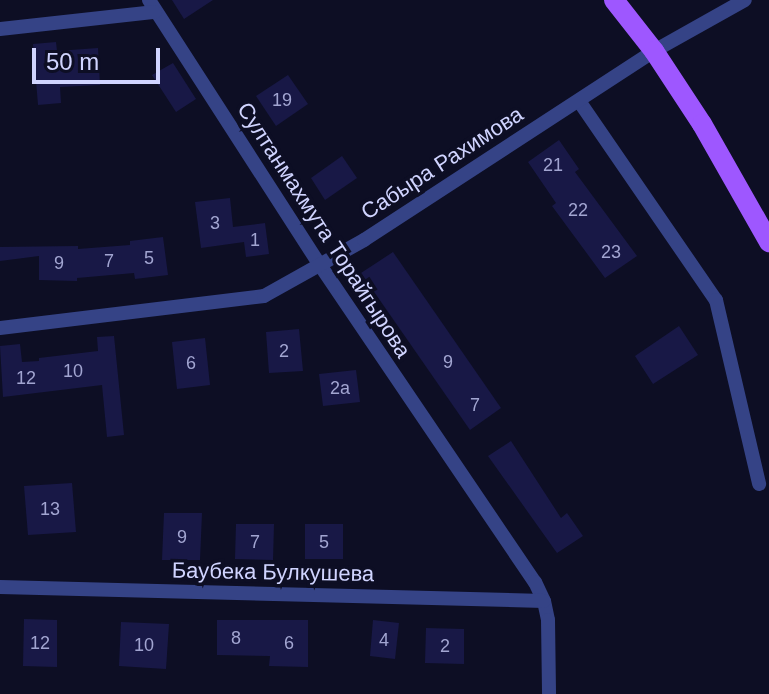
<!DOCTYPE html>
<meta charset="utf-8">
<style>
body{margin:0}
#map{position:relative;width:769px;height:694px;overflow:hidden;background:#0d0e24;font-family:Arial,sans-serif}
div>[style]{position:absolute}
.building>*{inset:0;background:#181846}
.minor>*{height:14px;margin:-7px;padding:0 7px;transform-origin:7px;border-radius:7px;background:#354386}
.primary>*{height:20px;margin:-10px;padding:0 10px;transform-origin:10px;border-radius:10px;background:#9e57ff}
span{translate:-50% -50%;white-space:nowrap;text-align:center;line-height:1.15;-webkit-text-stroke:7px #0d0e24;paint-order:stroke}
.number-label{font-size:18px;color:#a2a5d1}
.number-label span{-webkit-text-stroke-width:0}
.street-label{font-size:22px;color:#d0d4ff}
.scale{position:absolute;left:32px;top:48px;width:128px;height:36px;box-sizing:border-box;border:4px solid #d0d4ff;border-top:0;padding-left:10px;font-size:24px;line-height:28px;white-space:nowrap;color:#d0d4ff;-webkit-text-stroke:6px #0d0e24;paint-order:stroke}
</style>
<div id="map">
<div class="building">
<div style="clip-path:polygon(172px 0,213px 0,184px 19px)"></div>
<div style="clip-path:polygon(56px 42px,57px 51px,98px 48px,100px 85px,60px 87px,61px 103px,38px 105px,33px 44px)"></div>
<div style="clip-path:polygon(173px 63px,196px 99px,176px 112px,152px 75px)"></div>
<div style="clip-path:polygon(288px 75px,308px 104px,276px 126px,256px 96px)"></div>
<div style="clip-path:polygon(559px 140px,579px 169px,575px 172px,637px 256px,605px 278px,552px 206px,556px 203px,528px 162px)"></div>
<div style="clip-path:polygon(342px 156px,357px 178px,325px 200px,311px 178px)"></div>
<div style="clip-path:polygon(230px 198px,233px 227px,265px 223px,269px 254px,246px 257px,244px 242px,201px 248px,195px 202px)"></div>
<div style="clip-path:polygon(163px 237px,168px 275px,135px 279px,134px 273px,77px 278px,77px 281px,39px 280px,39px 256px,0 261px,0 247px,78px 246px,78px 249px,130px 245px,130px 241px)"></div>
<div style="clip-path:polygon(393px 252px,501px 408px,470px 430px,361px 273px)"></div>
<div style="clip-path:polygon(679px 326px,698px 355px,653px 384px,635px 356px)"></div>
<div style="clip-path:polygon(299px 329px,303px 371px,269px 373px,266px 332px)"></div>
<div style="clip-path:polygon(114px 336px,124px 435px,107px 437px,102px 385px,3px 397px,0 346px,20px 344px,22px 362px,39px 361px,39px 358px,98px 351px,97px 337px)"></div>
<div style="clip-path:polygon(205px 338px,210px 385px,177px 389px,172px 342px)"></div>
<div style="clip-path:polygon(356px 370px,360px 402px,323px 406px,319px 374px)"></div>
<div style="clip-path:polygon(511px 441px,561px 518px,567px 513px,583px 536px,557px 553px,488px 456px)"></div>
<div style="clip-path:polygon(72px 483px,76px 532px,28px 535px,24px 486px)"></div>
<div style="clip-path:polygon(164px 513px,202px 513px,200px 560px,162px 560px)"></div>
<div style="clip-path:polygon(236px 524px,274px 524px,273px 560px,235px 559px)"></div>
<div style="clip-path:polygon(305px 524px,343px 524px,343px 559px,305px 559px)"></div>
<div style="clip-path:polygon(24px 619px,57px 620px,57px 667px,23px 666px)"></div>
<div style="clip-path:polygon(217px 620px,308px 620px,308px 667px,269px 666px,270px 656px,217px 655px)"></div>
<div style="clip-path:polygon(373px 620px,399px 623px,395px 659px,370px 656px)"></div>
<div style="clip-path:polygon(121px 622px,169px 624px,166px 669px,119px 666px)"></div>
<div style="clip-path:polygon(426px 628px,464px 629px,464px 664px,425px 663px)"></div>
</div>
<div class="minor">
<div style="left:149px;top:0;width:315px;rotate:57.2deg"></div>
<div style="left:320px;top:265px;width:383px;rotate:55.9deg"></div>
<div style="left:535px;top:582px;width:21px;rotate:65deg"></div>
<div style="left:544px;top:601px;width:19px;rotate:78deg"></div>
<div style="left:548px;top:620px;width:74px;rotate:89.2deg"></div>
<div style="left:0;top:29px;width:156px;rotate:-6.3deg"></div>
<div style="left:579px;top:101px;width:242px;rotate:55.5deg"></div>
<div style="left:716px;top:300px;width:189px;rotate:76.8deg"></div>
<div style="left:0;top:328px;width:266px;rotate:-6.9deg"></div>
<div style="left:264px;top:296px;width:115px;rotate:-29.2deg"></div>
<div style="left:364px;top:240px;width:346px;rotate:-33.1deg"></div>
<div style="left:654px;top:51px;width:104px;rotate:-29.3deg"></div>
<div style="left:0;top:587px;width:544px;rotate:1.47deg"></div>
</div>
<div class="primary">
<div style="left:614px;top:0;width:65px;rotate:51.9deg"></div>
<div style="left:654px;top:51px;width:87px;rotate:56.7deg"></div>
<div style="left:702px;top:124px;width:136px;rotate:60.4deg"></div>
</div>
<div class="number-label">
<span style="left:282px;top:100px">19</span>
<span style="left:553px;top:165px">21</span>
<span style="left:578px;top:210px">22</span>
<span style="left:215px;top:223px">3</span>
<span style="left:255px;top:240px">1</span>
<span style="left:611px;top:252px">23</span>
<span style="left:149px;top:258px">5</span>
<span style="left:109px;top:261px">7</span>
<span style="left:59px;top:263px">9</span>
<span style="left:284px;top:351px">2</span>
<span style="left:448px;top:362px">9</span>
<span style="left:191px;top:363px">6</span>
<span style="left:73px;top:371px">10</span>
<span style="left:26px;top:378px">12</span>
<span style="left:340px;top:388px">2а</span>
<span style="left:475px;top:405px">7</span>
<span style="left:50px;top:509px">13</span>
<span style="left:182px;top:537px">9</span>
<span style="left:255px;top:542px">7</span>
<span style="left:324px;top:542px">5</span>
<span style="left:236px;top:638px">8</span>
<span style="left:384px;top:640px">4</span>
<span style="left:40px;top:643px">12</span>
<span style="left:289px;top:643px">6</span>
<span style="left:144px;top:645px">10</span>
<span style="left:445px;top:646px">2</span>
</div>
<div class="street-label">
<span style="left:442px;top:163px;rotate:-33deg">Сабыра Рахимова</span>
<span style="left:324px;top:230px;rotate:57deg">Султанмахмута Торайгырова</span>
<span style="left:273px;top:572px;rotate:1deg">Баубека Булкушева</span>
</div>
<div class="scale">50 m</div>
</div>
